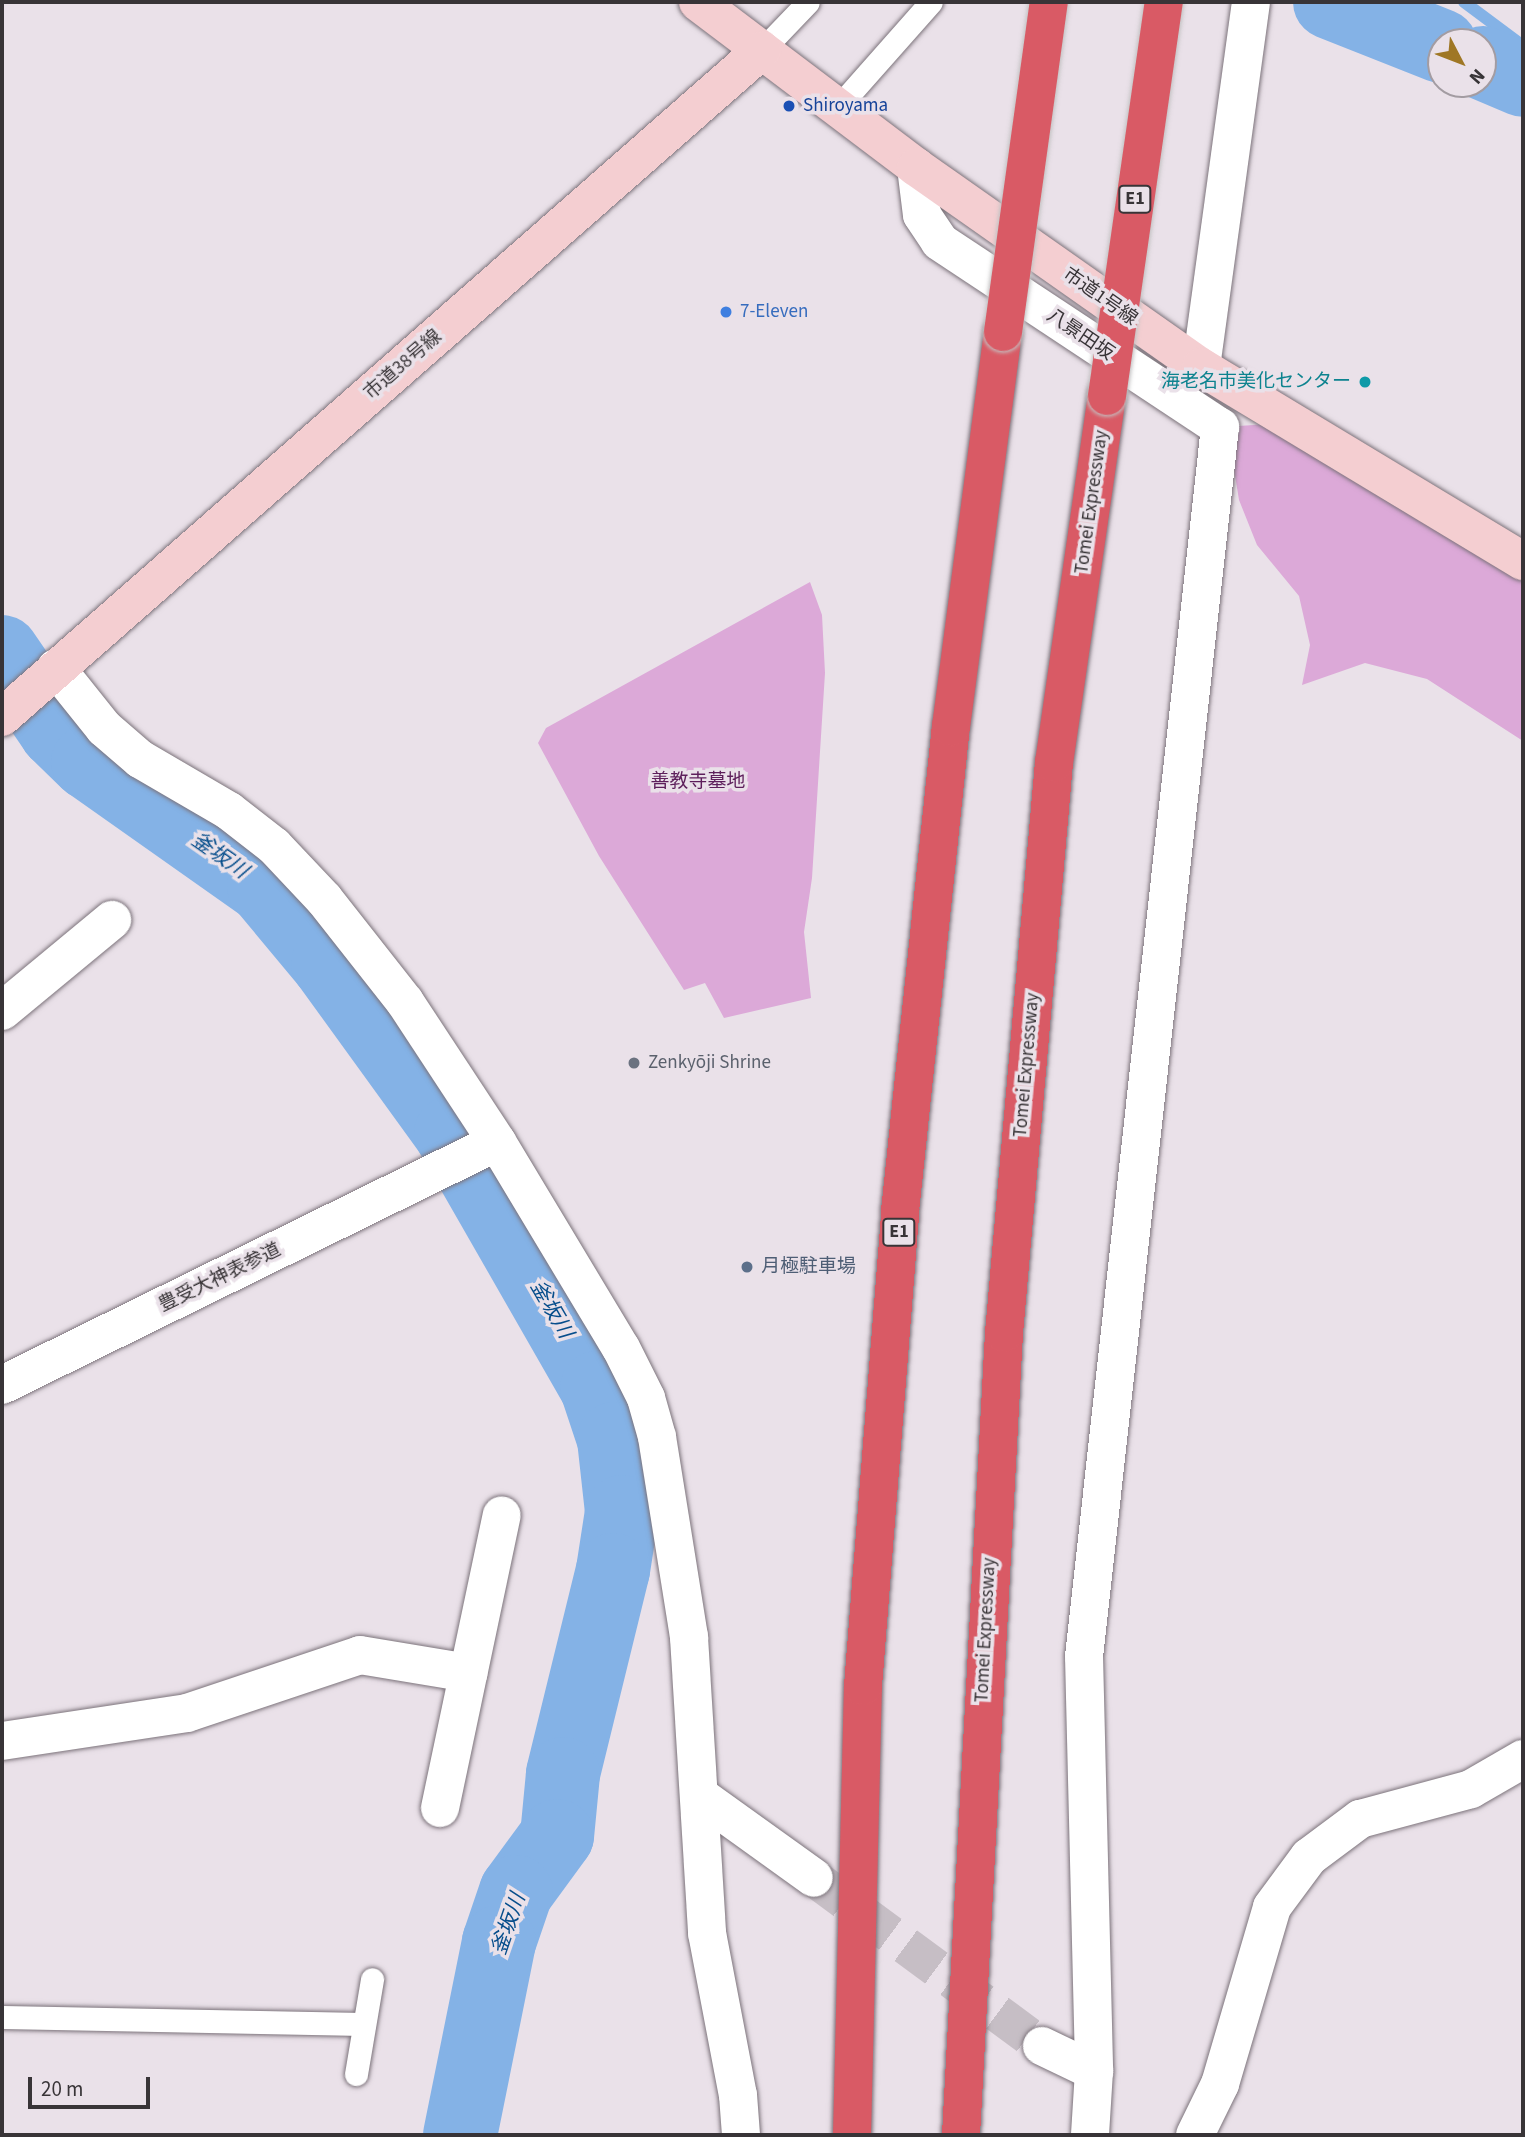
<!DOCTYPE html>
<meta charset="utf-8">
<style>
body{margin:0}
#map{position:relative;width:1525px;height:2137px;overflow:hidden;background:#eae1e9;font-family:"Source Sans 3","Noto Sans JP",sans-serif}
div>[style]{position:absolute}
.green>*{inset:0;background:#dca9d8}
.stream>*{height:12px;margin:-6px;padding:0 6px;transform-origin:6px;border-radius:6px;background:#84b2e6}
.river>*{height:74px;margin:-37px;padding:0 37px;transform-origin:37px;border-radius:37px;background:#84b2e6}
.street-tunnel>*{height:38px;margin-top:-19px;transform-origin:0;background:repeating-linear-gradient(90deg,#c6bec5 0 38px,transparent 0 57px)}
.roads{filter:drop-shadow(0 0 2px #7c737b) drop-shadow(0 0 2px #7c737b)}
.lane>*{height:23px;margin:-11.5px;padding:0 11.5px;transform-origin:11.5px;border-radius:11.5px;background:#fff}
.street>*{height:38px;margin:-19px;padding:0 19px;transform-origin:19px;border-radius:19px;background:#fff}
.secondary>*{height:38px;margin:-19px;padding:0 19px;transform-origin:19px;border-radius:19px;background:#f4ced1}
.highway>*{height:38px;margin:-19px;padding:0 19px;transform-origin:19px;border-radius:19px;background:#d95a65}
.bridges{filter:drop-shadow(0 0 2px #c3c2c3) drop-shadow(0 0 2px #c3c2c3)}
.highway-bridge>*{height:38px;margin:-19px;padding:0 19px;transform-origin:19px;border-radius:19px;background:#d95a65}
.dots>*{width:19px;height:19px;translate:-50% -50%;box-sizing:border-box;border:4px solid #eae1e9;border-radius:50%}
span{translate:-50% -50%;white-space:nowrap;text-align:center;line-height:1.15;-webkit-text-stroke:7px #eae1e9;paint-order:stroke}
.shield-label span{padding:2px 5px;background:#eae1e9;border:2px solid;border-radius:5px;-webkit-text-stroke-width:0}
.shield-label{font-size:18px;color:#383437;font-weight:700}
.transit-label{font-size:19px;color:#164399}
.left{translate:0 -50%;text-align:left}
.street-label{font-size:19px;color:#383437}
.shop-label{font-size:19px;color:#366cbe}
.culture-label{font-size:19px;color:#0d838f}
.right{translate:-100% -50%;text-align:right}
.park-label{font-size:19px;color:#5d1f5b}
.worship-label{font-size:19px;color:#5b616d}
.service-label{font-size:19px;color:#4e5e75}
.water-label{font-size:21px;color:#074e8c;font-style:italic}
.frame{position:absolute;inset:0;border:4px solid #383437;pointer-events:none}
.north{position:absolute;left:1427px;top:28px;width:70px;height:70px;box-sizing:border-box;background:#eae1e9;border:2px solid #a39ca2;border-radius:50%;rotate:132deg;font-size:19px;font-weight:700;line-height:28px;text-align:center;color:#383437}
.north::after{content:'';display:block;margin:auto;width:24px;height:32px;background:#9f7725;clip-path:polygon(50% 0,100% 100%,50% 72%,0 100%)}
.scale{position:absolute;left:28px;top:2077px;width:122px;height:32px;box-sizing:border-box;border:4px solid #383437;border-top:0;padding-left:9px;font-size:21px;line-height:24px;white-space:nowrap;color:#383437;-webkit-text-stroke:5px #eae1e9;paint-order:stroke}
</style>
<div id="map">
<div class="green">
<div style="clip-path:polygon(1268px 424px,1523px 573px,1523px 741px,1427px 679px,1365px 663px,1302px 685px,1310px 645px,1299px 596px,1257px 545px,1239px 500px,1233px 463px,1239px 426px)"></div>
<div style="clip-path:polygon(810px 582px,822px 615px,825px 673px,812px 878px,804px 932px,811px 998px,724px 1018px,705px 983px,684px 990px,599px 856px,538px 743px,546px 728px)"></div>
</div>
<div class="stream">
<div style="left:1464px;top:2px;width:74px;rotate:36.7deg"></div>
</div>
<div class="river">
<div style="left:1330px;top:2px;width:119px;rotate:21.6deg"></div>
<div style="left:1483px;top:63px;width:43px;rotate:23deg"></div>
<div style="left:2px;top:652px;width:96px;rotate:55.6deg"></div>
<div style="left:56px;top:731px;width:45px;rotate:44.1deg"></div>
<div style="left:88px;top:762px;width:215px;rotate:35.2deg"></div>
<div style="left:264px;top:886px;width:100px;rotate:50.3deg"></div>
<div style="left:328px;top:963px;width:210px;rotate:54.1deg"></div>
<div style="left:451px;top:1133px;width:294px;rotate:60.2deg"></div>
<div style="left:597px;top:1388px;width:54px;rotate:71.6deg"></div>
<div style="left:614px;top:1439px;width:73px;rotate:83.7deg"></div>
<div style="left:622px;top:1512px;width:59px;rotate:98.8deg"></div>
<div style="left:613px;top:1570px;width:210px;rotate:103.8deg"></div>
<div style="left:563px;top:1774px;width:62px;rotate:95.5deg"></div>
<div style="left:557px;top:1836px;width:69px;rotate:126.2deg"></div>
<div style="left:516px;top:1892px;width:53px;rotate:108.8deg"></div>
<div style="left:499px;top:1942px;width:197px;rotate:101.4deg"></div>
</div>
<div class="street-tunnel">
<div style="left:814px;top:1878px;width:283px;rotate:36.4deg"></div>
</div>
<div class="roads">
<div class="lane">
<div style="left:762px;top:50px;width:66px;rotate:-46.2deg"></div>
<div style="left:838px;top:107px;width:140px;rotate:-48.5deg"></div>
<div style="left:2px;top:2017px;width:362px;rotate:1.1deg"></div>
<div style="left:356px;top:2074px;width:96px;rotate:-80.4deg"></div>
</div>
<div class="street">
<div style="left:916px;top:167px;width:48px;rotate:82.9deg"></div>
<div style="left:922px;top:215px;width:32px;rotate:56deg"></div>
<div style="left:940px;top:242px;width:336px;rotate:33.5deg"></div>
<div style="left:1220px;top:427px;width:1237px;rotate:96.31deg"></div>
<div style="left:1084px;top:1656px;width:415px;rotate:88.6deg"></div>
<div style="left:1094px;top:2071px;width:64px;rotate:93.6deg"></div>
<div style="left:1201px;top:367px;width:368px;rotate:-82.2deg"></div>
<div style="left:56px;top:668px;width:77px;rotate:51.3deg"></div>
<div style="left:104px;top:728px;width:48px;rotate:40.7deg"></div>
<div style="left:140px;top:759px;width:103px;rotate:30.3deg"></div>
<div style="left:229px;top:811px;width:57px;rotate:37.9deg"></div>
<div style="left:274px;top:846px;width:73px;rotate:46.7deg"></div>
<div style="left:324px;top:899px;width:131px;rotate:51.8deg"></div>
<div style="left:405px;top:1002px;width:168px;rotate:56.7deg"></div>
<div style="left:497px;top:1142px;width:240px;rotate:59deg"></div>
<div style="left:621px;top:1348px;width:56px;rotate:63.4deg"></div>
<div style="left:646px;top:1398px;width:41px;rotate:74.2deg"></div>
<div style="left:657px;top:1437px;width:203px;rotate:80.9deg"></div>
<div style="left:689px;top:1637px;width:297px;rotate:86.5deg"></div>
<div style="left:707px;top:1933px;width:165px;rotate:79.2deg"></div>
<div style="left:738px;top:2095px;width:40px;rotate:85.7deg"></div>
<div style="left:2px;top:1011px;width:143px;rotate:-39.6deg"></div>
<div style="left:2px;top:1385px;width:551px;rotate:-26.15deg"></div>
<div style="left:2px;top:1741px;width:187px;rotate:-8.6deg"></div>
<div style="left:187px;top:1713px;width:182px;rotate:-18.5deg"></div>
<div style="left:360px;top:1655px;width:110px;rotate:9.4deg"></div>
<div style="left:700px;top:1796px;width:140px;rotate:35.7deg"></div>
<div style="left:440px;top:1808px;width:299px;rotate:-78.1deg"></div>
<div style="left:1042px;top:2046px;width:58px;rotate:25.7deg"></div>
<div style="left:1195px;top:2135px;width:57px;rotate:-63.9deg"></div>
<div style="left:1220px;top:2084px;width:184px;rotate:-73.6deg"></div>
<div style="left:1272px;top:1907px;width:62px;rotate:-53.5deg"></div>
<div style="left:1309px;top:1857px;width:64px;rotate:-36.7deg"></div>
<div style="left:1360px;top:1819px;width:115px;rotate:-15.1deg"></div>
<div style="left:1471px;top:1789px;width:60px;rotate:-30deg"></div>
</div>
<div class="secondary">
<div style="left:698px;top:2px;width:273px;rotate:37.1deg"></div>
<div style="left:916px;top:167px;width:348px;rotate:35.1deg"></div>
<div style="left:1201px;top:367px;width:376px;rotate:31.1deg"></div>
<div style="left:2px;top:717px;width:1011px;rotate:-41.27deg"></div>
</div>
<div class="highway">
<div style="left:852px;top:2135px;width:449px;rotate:-88.6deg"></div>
<div style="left:863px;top:1686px;width:476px;rotate:-85.5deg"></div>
<div style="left:900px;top:1211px;width:487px;rotate:-84deg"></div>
<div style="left:951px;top:727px;width:398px;rotate:-82.5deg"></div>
<div style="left:961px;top:2135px;width:803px;rotate:-86.93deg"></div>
<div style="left:1004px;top:1333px;width:572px;rotate:-84.99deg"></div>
<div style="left:1054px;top:763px;width:371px;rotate:-81.8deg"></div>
</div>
</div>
<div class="bridges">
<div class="highway-bridge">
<div style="left:1003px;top:332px;width:333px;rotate:-82.1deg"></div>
<div style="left:1107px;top:396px;width:398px;rotate:-81.8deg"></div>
</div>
</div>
<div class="dots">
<div style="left:789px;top:106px;background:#1a4fb4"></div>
<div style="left:726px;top:312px;background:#3f7fe0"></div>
<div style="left:1365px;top:382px;background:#0f9aa8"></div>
<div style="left:634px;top:1063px;background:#6b7280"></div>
<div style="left:747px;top:1267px;background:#5c6f8a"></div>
</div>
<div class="shield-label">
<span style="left:1135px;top:199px">E1</span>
<span style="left:899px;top:1232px">E1</span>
</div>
<div class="transit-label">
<span class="left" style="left:803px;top:106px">Shiroyama</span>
</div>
<div class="street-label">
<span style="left:1100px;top:297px;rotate:35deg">市道1号線</span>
<span style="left:1080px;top:335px;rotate:34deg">八景田坂</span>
<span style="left:403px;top:365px;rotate:-41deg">市道38号線</span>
<span style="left:1092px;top:502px;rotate:-82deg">Tomei Expressway</span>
<span style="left:1027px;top:1065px;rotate:-85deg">Tomei Expressway</span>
<span style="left:220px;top:1278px;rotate:-26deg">豊受大神表参道</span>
<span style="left:986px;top:1630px;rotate:-87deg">Tomei Expressway</span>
</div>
<div class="shop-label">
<span class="left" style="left:740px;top:312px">7-Eleven</span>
</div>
<div class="culture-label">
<span class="right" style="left:1351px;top:382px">海老名市美化センター</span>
</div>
<div class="park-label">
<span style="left:698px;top:782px">善教寺墓地</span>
</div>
<div class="worship-label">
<span class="left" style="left:648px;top:1063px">Zenkyōji Shrine</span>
</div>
<div class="service-label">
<span class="left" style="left:761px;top:1267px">月極駐車場</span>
</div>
<div class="water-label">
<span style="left:220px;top:855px;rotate:35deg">釜坂川</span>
<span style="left:552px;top:1309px;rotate:60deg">釜坂川</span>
<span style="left:508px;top:1924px;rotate:-71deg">釜坂川</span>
</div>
<div class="frame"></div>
<div class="north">N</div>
<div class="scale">20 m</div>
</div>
